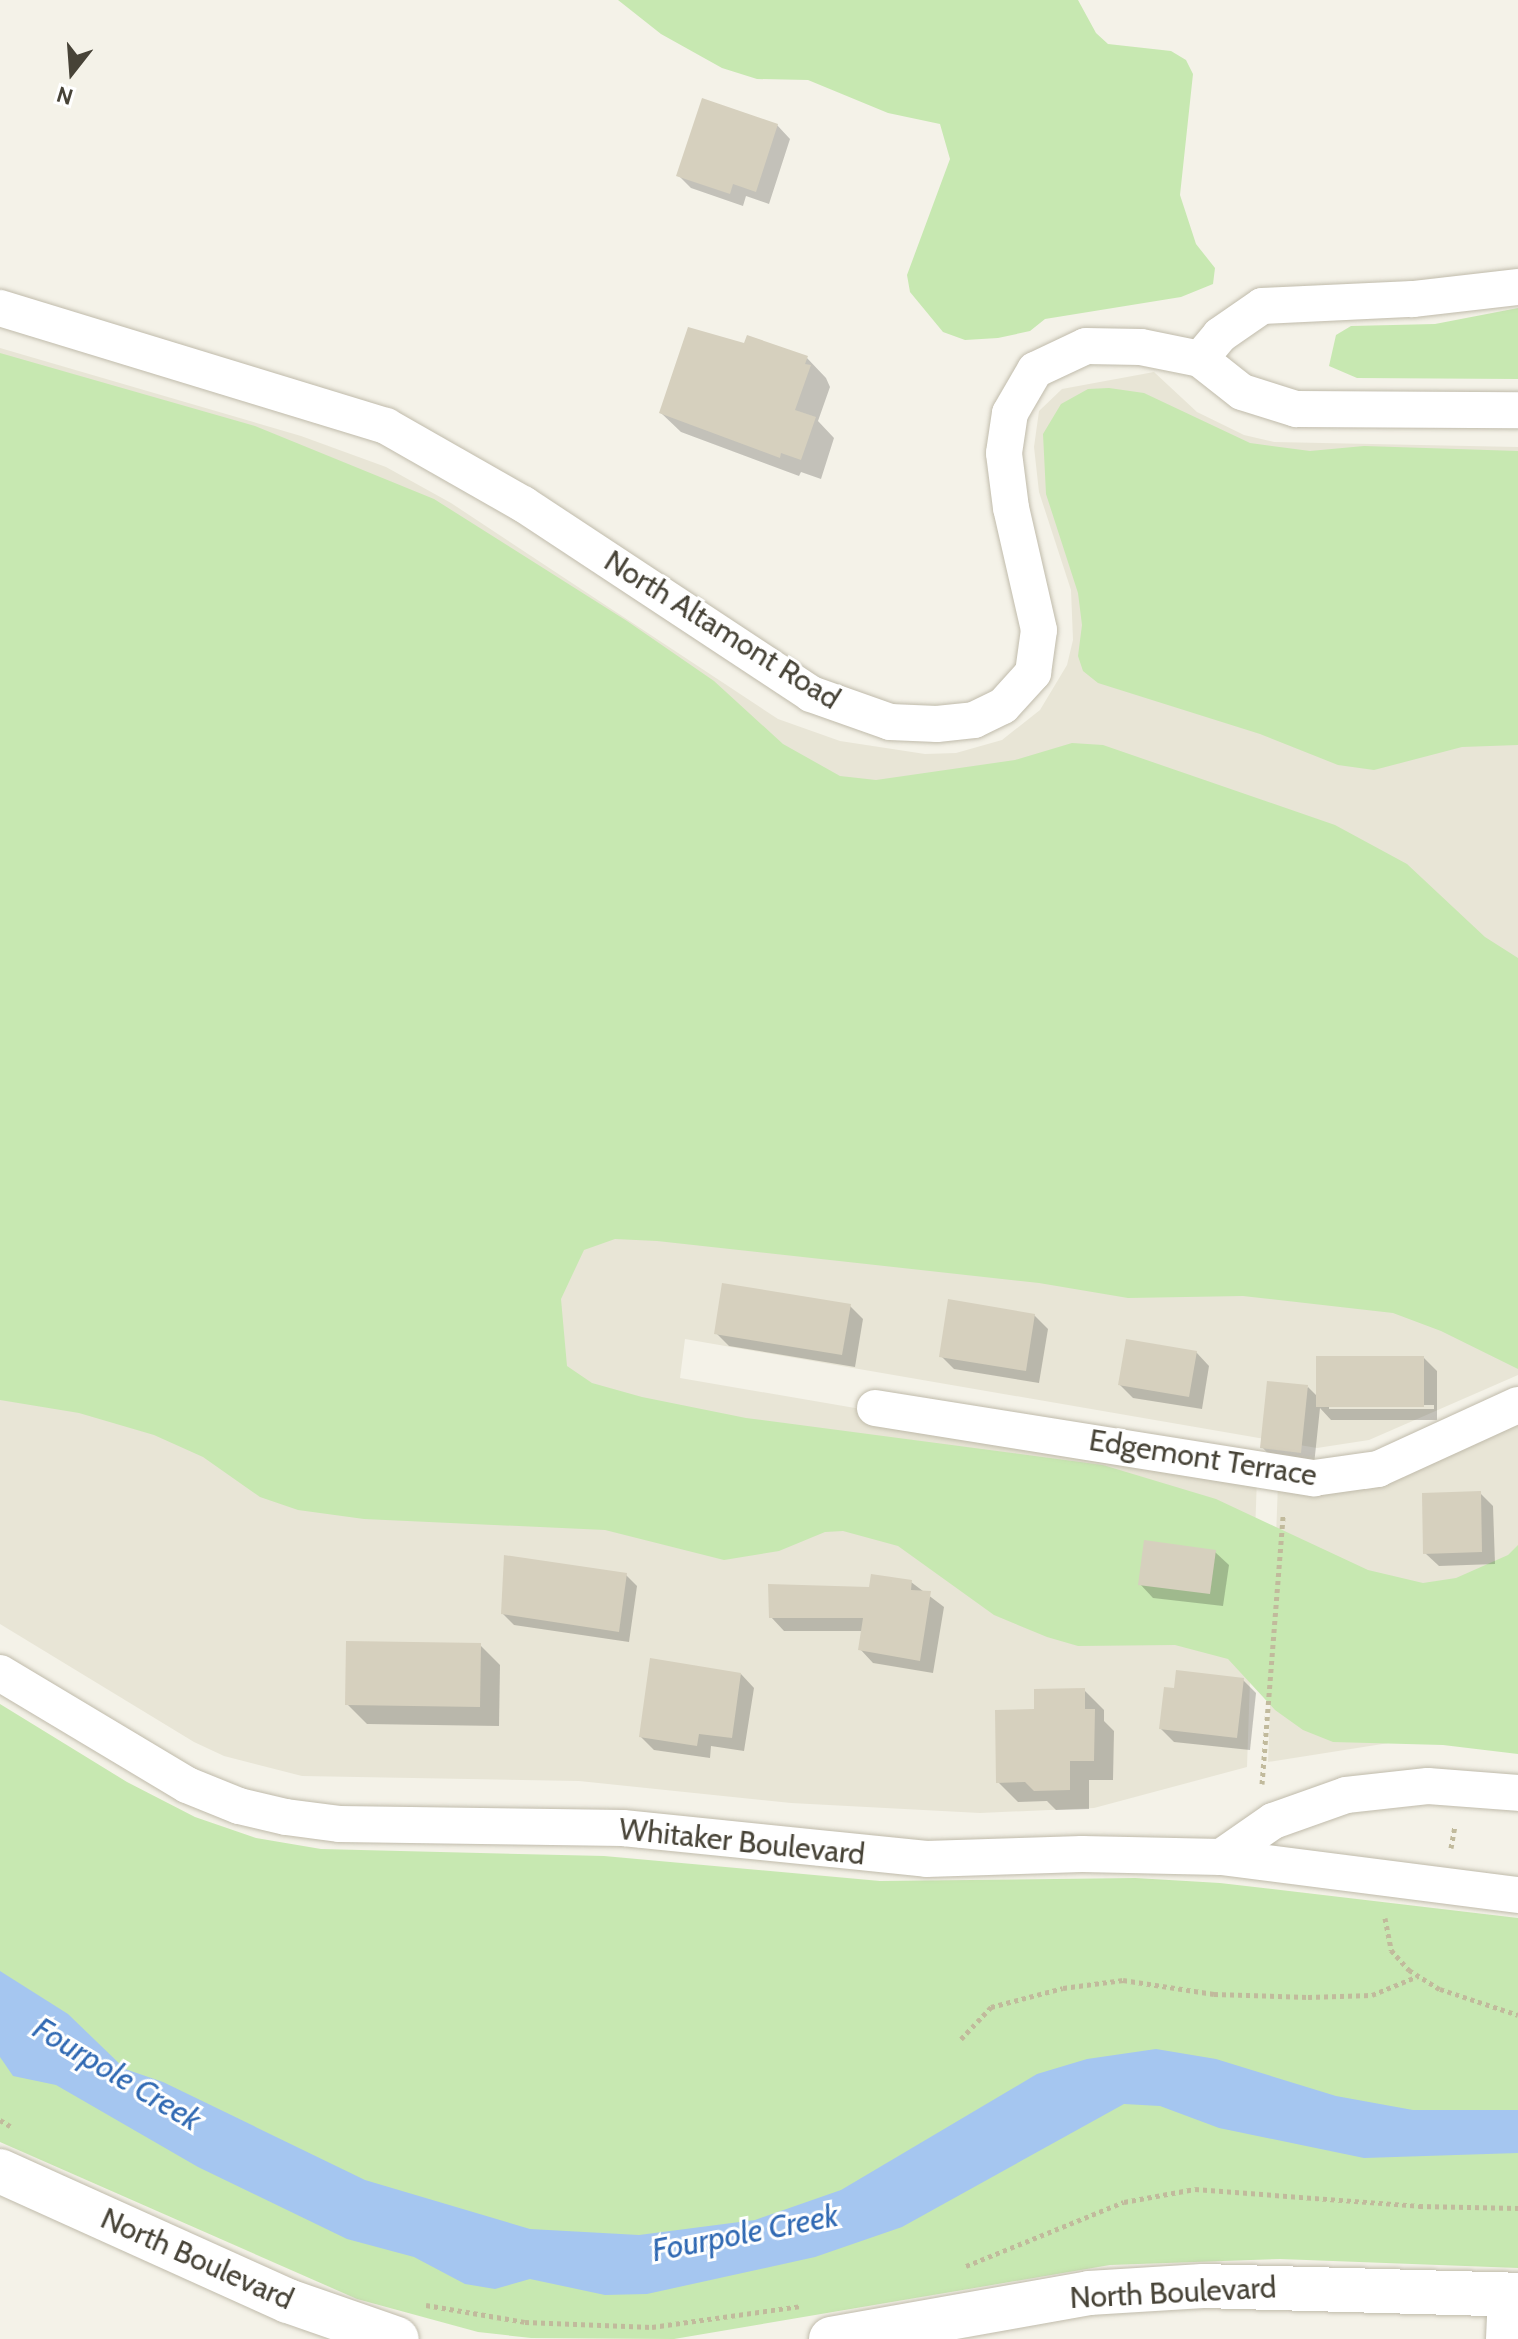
<!DOCTYPE html>
<style>
body{margin:0}
#map{position:relative;width:1518px;height:2339px;overflow:hidden;background:#f4f2e8;font-family:Cabin,sans-serif}
div>[style]{position:absolute}
.residential>*{inset:0;background:#e8e5d6}
.green>*{inset:0;background:#c7e8b1}
.water>*{inset:0;background:#a5c6f0}
.shadow>*{inset:0;background:#0003}
.building>*{inset:0;background:#d6d0be}
.path>*{height:5px;margin-top:-2.5px;transform-origin:0;background:repeating-linear-gradient(90deg,#c1ba9c 0 4px,transparent 0 8px)}
.roads{filter:drop-shadow(0 0 2px #c0bbab) drop-shadow(0 0 2px #c0bbab)}
.minor>*{height:36px;margin:-18px;padding:0 18px;transform-origin:18px;border-radius:18px;background:#fff}
.tertiary>*{height:44px;margin:-22px;padding:0 22px;transform-origin:22px;border-radius:22px;background:#fff}
span{translate:-50% -50%;white-space:nowrap;text-align:center;line-height:1.15;-webkit-text-stroke:6px #fff;paint-order:stroke}
.street-label{font-size:30px;color:#474337}
.water-label{font-size:32px;color:#3069b3;font-style:italic}
.north{position:absolute;left:32px;top:32px;width:80px;height:80px;-webkit-text-stroke:6px #fff;paint-order:stroke;rotate:197deg;font-size:22px;font-weight:700;line-height:32px;text-align:center;color:#474337}
.north::after{content:'';display:block;margin:auto;width:28px;height:36px;background:#474337;clip-path:polygon(50% 0,100% 100%,50% 72%,0 100%)}
</style>
<div id="map">
<div class="residential">
<div style="clip-path:polygon(0 348px,301px 436px,386px 467px,451px 503px,778px 719px,840px 741px,925px 754px,956px 753px,1002px 740px,1040px 710px,1067px 665px,1073px 640px,1071px 590px,1039px 492px,1034px 447px,1039px 411px,1062px 389px,1154px 372px,1197px 412px,1244px 435px,1274px 442px,1518px 447px,1518px 1375px,1369px 1440px,1317px 1448px,685px 1339px,680px 1378px,1257px 1477px,1247px 1767px,1094px 1808px,980px 1813px,791px 1803px,579px 1781px,302px 1776px,224px 1756px,194px 1742px,0 1624px)"></div>
<div style="clip-path:polygon(1518px 1417px,1518px 1744px,1395px 1742px,1268px 1762px,1278px 1482px)"></div>
</div>
<div class="green">
<div style="clip-path:polygon(618px 0,1078px 0,1096px 33px,1108px 44px,1171px 51px,1186px 60px,1193px 74px,1180px 195px,1196px 244px,1215px 268px,1213px 284px,1181px 297px,1045px 319px,1030px 331px,998px 338px,965px 340px,943px 332px,910px 292px,907px 275px,950px 159px,940px 124px,888px 113px,808px 80px,757px 79px,722px 68px,661px 34px)"></div>
<div style="clip-path:polygon(1518px 308px,1518px 379px,1357px 378px,1329px 366px,1336px 335px,1351px 326px,1435px 324px)"></div>
<div style="clip-path:polygon(0 353px,255px 426px,434px 499px,627px 621px,714px 681px,783px 744px,840px 776px,876px 780px,1015px 760px,1072px 743px,1103px 745px,1335px 825px,1407px 864px,1485px 937px,1518px 958px,1518px 1369px,1441px 1331px,1393px 1313px,1243px 1296px,1128px 1298px,1039px 1283px,657px 1241px,615px 1239px,584px 1250px,561px 1299px,567px 1366px,592px 1383px,642px 1397px,746px 1418px,1103px 1465px,1216px 1499px,1368px 1570px,1423px 1583px,1456px 1578px,1508px 1555px,1518px 1545px,1518px 1754px,1443px 1745px,1333px 1742px,1303px 1730px,1275px 1710px,1228px 1659px,1175px 1645px,1078px 1646px,1047px 1637px,994px 1615px,898px 1546px,843px 1531px,825px 1532px,779px 1551px,724px 1560px,605px 1530px,364px 1519px,298px 1510px,260px 1497px,203px 1457px,154px 1435px,79px 1413px,0 1400px)"></div>
<div style="clip-path:polygon(1109px 388px,1144px 393px,1250px 443px,1310px 451px,1364px 446px,1518px 451px,1518px 745px,1462px 747px,1374px 770px,1338px 765px,1260px 734px,1098px 683px,1083px 671px,1078px 656px,1082px 625px,1078px 593px,1046px 494px,1043px 434px,1061px 404px,1088px 389px)"></div>
<div style="clip-path:polygon(0 1704px,127px 1782px,195px 1817px,256px 1838px,321px 1849px,604px 1856px,880px 1881px,1135px 1878px,1220px 1883px,1518px 1918px,1518px 2268px,1280px 2259px,1110px 2265px,674px 2339px,531px 2338px,478px 2332px,357px 2299px,0 2142px)"></div>
</div>
<div class="water">
<div style="clip-path:polygon(0 1971px,68px 2014px,125px 2069px,163px 2082px,365px 2180px,530px 2229px,639px 2235px,755px 2220px,841px 2190px,1037px 2074px,1087px 2059px,1156px 2049px,1216px 2059px,1336px 2096px,1413px 2110px,1518px 2110px,1518px 2153px,1364px 2158px,1219px 2128px,1160px 2106px,1124px 2104px,902px 2227px,815px 2257px,647px 2294px,605px 2295px,530px 2279px,495px 2289px,465px 2284px,414px 2257px,347px 2239px,198px 2167px,56px 2085px,13px 2076px,0 2057px)"></div>
</div>
<div class="shadow">
<div style="clip-path:polygon(777px 125px,790px 139px,769px 204px,746px 196px,743px 206px,691px 188px,678px 175px)"></div>
<div style="clip-path:polygon(745px 345px,807px 358px,826px 378px,830px 387px,818px 421px,834px 438px,821px 479px,801px 472px,799px 476px,681px 432px,661px 413px)"></div>
<div style="clip-path:polygon(850px 1306px,863px 1319px,855px 1367px,729px 1346px,716px 1333px)"></div>
<div style="clip-path:polygon(1034px 1315px,1048px 1329px,1039px 1383px,954px 1369px,941px 1356px)"></div>
<div style="clip-path:polygon(1196px 1352px,1209px 1366px,1202px 1409px,1133px 1398px,1120px 1385px)"></div>
<div style="clip-path:polygon(evenodd,1424px 1358px,1437px 1371px,1437px 1420px,1331px 1420px,1320px 1408px,1314px 1465px,1275px 1461px,1262px 1447px,1308px 1387px,1318px 1397px,1424px 1358px,1329px 1405px,1434px 1405px,1434px 1409px,1329px 1409px,1329px 1405px)"></div>
<div style="clip-path:polygon(1480px 1493px,1493px 1506px,1495px 1564px,1439px 1566px,1425px 1553px)"></div>
<div style="clip-path:polygon(1215px 1552px,1229px 1565px,1223px 1606px,1153px 1598px,1140px 1584px)"></div>
<div style="clip-path:polygon(626px 1575px,637px 1586px,629px 1642px,514px 1625px,503px 1614px)"></div>
<div style="clip-path:polygon(911px 1582px,944px 1607px,933px 1673px,873px 1663px,860px 1649px,863px 1631px,784px 1631px,771px 1617px)"></div>
<div style="clip-path:polygon(480px 1645px,500px 1665px,499px 1726px,367px 1724px,347px 1704px)"></div>
<div style="clip-path:polygon(741px 1674px,754px 1688px,744px 1751px,711px 1746px,710px 1758px,654px 1750px,641px 1737px)"></div>
<div style="clip-path:polygon(1243px 1680px,1256px 1693px,1250px 1750px,1174px 1742px,1161px 1729px)"></div>
<div style="clip-path:polygon(1084px 1690px,1104px 1710px,1104px 1721px,1114px 1731px,1113px 1780px,1089px 1780px,1089px 1809px,1056px 1810px,1047px 1801px,1018px 1802px,998px 1782px,1036px 1711px)"></div>
</div>
<div class="building">
<div style="clip-path:polygon(702px 98px,778px 124px,756px 192px,733px 184px,730px 194px,676px 176px)"></div>
<div style="clip-path:polygon(688px 327px,744px 343px,747px 335px,808px 356px,805px 364px,811px 365px,795px 410px,816px 417px,801px 460px,781px 453px,780px 458px,659px 413px)"></div>
<div style="clip-path:polygon(722px 1283px,851px 1304px,842px 1355px,714px 1334px)"></div>
<div style="clip-path:polygon(948px 1299px,1035px 1314px,1026px 1371px,939px 1357px)"></div>
<div style="clip-path:polygon(1126px 1339px,1197px 1351px,1189px 1397px,1118px 1385px)"></div>
<div style="clip-path:polygon(1316px 1356px,1424px 1356px,1424px 1407px,1316px 1407px)"></div>
<div style="clip-path:polygon(1267px 1381px,1308px 1385px,1301px 1453px,1260px 1448px)"></div>
<div style="clip-path:polygon(1481px 1491px,1482px 1552px,1423px 1554px,1422px 1493px)"></div>
<div style="clip-path:polygon(1144px 1540px,1216px 1550px,1210px 1594px,1138px 1585px)"></div>
<div style="clip-path:polygon(504px 1555px,627px 1573px,619px 1632px,501px 1614px)"></div>
<div style="clip-path:polygon(871px 1574px,912px 1580px,911px 1590px,931px 1591px,920px 1661px,858px 1650px,863px 1618px,769px 1618px,768px 1584px,869px 1587px)"></div>
<div style="clip-path:polygon(346px 1641px,481px 1643px,480px 1707px,345px 1705px)"></div>
<div style="clip-path:polygon(650px 1658px,741px 1673px,732px 1738px,699px 1734px,697px 1746px,639px 1737px)"></div>
<div style="clip-path:polygon(1176px 1670px,1244px 1678px,1237px 1738px,1159px 1729px,1164px 1687px,1174px 1688px)"></div>
<div style="clip-path:polygon(1085px 1688px,1085px 1709px,1095px 1709px,1094px 1761px,1070px 1761px,1070px 1790px,1034px 1791px,1025px 1782px,996px 1783px,995px 1710px,1034px 1709px,1034px 1689px)"></div>
</div>
<div class="path">
<div style="left:1262px;top:1784px;width:270px;rotate:-85.5deg"></div>
<div style="left:1451px;top:1848px;width:22px;rotate:-80deg"></div>
<div style="left:1385px;top:1918px;width:33px;rotate:79deg"></div>
<div style="left:1391px;top:1950px;width:27px;rotate:48deg"></div>
<div style="left:1409px;top:1970px;width:36px;rotate:32deg"></div>
<div style="left:1440px;top:1989px;width:82px;rotate:18.4deg"></div>
<div style="left:961px;top:2039px;width:44px;rotate:-46.8deg"></div>
<div style="left:991px;top:2007px;width:74px;rotate:-14.8deg"></div>
<div style="left:1063px;top:1988px;width:61px;rotate:-7.6deg"></div>
<div style="left:1123px;top:1980px;width:92px;rotate:8.7deg"></div>
<div style="left:1214px;top:1994px;width:94px;rotate:1.8deg"></div>
<div style="left:1308px;top:1997px;width:64px;rotate:-1.8deg"></div>
<div style="left:1372px;top:1995px;width:50px;rotate:-22.4deg"></div>
<div style="left:0;top:2120px;width:12px;rotate:31deg"></div>
<div style="left:966px;top:2266px;width:170px;rotate:-22.1deg"></div>
<div style="left:1124px;top:2202px;width:72px;rotate:-10.4deg"></div>
<div style="left:1195px;top:2189px;width:225px;rotate:4.3deg"></div>
<div style="left:1419px;top:2206px;width:99px;rotate:1.2deg"></div>
<div style="left:426px;top:2305px;width:100px;rotate:9.7deg"></div>
<div style="left:525px;top:2322px;width:127px;rotate:2.3deg"></div>
<div style="left:652px;top:2327px;width:150px;rotate:-8deg"></div>
</div>
<div class="roads">
<div class="minor">
<div style="left:0;top:308px;width:404px;rotate:17deg"></div>
<div style="left:386px;top:426px;width:158px;rotate:29.7deg"></div>
<div style="left:523px;top:504px;width:345px;rotate:33.4deg"></div>
<div style="left:811px;top:694px;width:84px;rotate:19.5deg"></div>
<div style="left:890px;top:722px;width:47px;rotate:2.4deg"></div>
<div style="left:937px;top:724px;width:37px;rotate:-6deg"></div>
<div style="left:974px;top:720px;width:32px;rotate:-26deg"></div>
<div style="left:1003px;top:706px;width:45px;rotate:-47.7deg"></div>
<div style="left:1033px;top:673px;width:43px;rotate:-82.1deg"></div>
<div style="left:1039px;top:630px;width:125px;rotate:-102.9deg"></div>
<div style="left:1011px;top:508px;width:55px;rotate:-97.3deg"></div>
<div style="left:1004px;top:453px;width:40px;rotate:-81.5deg"></div>
<div style="left:1010px;top:413px;width:50px;rotate:-59.8deg"></div>
<div style="left:1035px;top:370px;width:56px;rotate:-25.2deg"></div>
<div style="left:1086px;top:346px;width:55px;rotate:1deg"></div>
<div style="left:1141px;top:347px;width:60px;rotate:11.5deg"></div>
<div style="left:1200px;top:359px;width:31px;rotate:-50deg"></div>
<div style="left:1220px;top:335px;width:51px;rotate:-34.6deg"></div>
<div style="left:1262px;top:306px;width:151px;rotate:-2.7deg"></div>
<div style="left:1413px;top:299px;width:106px;rotate:-6.5deg"></div>
<div style="left:1200px;top:359px;width:53px;rotate:38.2deg"></div>
<div style="left:1242px;top:392px;width:57px;rotate:17.5deg"></div>
<div style="left:1296px;top:409px;width:222px;rotate:0.3deg"></div>
<div style="left:875px;top:1408px;width:445px;rotate:9.1deg"></div>
<div style="left:1314px;top:1478px;width:65px;rotate:-8deg"></div>
<div style="left:1378px;top:1469px;width:154px;rotate:-24.6deg"></div>
<div style="left:0;top:1673px;width:218px;rotate:30.9deg"></div>
<div style="left:187px;top:1785px;width:56px;rotate:22deg"></div>
<div style="left:239px;top:1806px;width:48px;rotate:13.2deg"></div>
<div style="left:286px;top:1817px;width:53px;rotate:7.5deg"></div>
<div style="left:339px;top:1824px;width:284px;rotate:0.8deg"></div>
<div style="left:623px;top:1828px;width:305px;rotate:5.8deg"></div>
<div style="left:926px;top:1859px;width:156px;rotate:-1.8deg"></div>
<div style="left:1082px;top:1854px;width:139px;rotate:1.2deg"></div>
<div style="left:1221px;top:1857px;width:299px;rotate:7.3deg"></div>
<div style="left:1221px;top:1857px;width:63px;rotate:-34.7deg"></div>
<div style="left:1273px;top:1821px;width:77px;rotate:-19.6deg"></div>
<div style="left:1346px;top:1795px;width:82px;rotate:-6.3deg"></div>
<div style="left:1428px;top:1786px;width:90px;rotate:4.4deg"></div>
<div style="left:1504px;top:2339px;width:44px;rotate:-87.4deg"></div>
</div>
<div class="tertiary">
<div style="left:0;top:2171px;width:316px;rotate:24.3deg"></div>
<div style="left:288px;top:2301px;width:115px;rotate:19.2deg"></div>
<div style="left:831px;top:2339px;width:262px;rotate:-10.1deg"></div>
<div style="left:1089px;top:2293px;width:114px;rotate:-3.5deg"></div>
<div style="left:1203px;top:2286px;width:315px;rotate:1.6deg"></div>
</div>
</div>
<div class="street-label">
<span style="left:722px;top:630px;rotate:32deg">North Altamont Road</span>
<span style="left:1203px;top:1458px;rotate:9deg">Edgemont Terrace</span>
<span style="left:742px;top:1842px;rotate:6deg">Whitaker Boulevard</span>
<span style="left:197px;top:2259px;rotate:24deg">North Boulevard</span>
<span style="left:1173px;top:2293px;rotate:-3deg">North Boulevard</span>
</div>
<div class="water-label">
<span style="left:117px;top:2074px;rotate:31deg">Fourpole Creek</span>
<span style="left:745px;top:2233px;rotate:-11deg">Fourpole Creek</span>
</div>
<div class="north">N</div>
</div>
